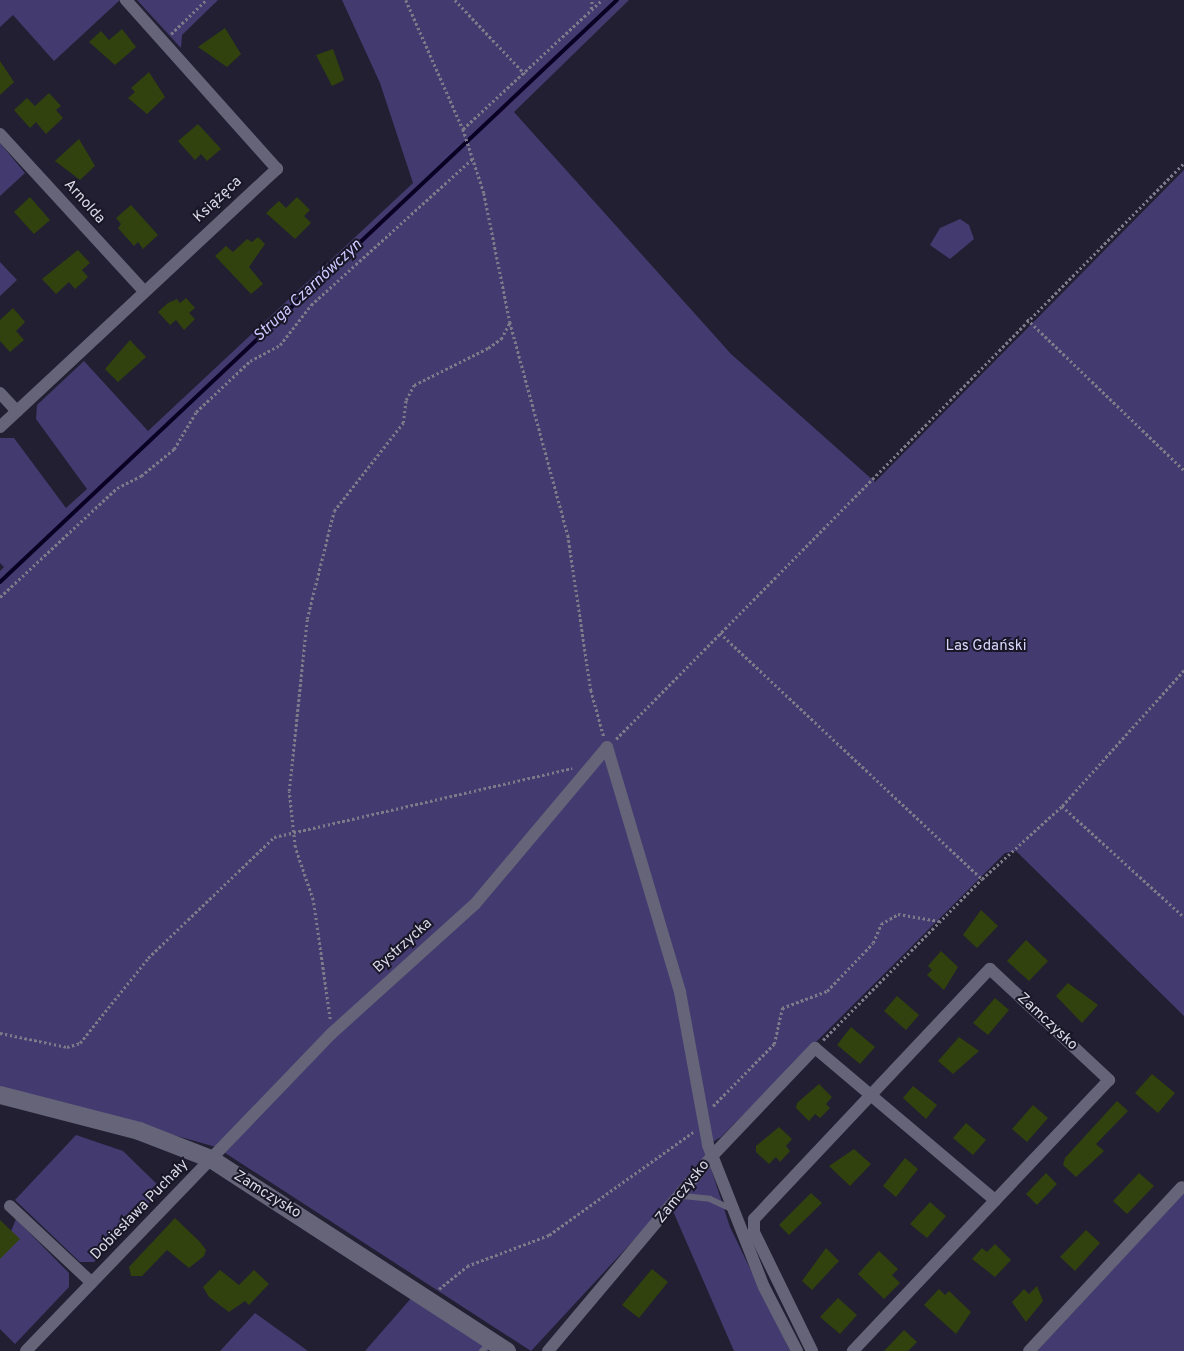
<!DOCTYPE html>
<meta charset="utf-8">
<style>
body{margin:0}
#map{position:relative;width:1184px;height:1351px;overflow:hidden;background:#211f31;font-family:Overpass,sans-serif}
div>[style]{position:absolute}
.green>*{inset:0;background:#433b6f}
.stream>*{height:4px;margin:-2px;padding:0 2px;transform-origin:2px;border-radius:2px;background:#090024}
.building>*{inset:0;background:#31420e}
.path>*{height:2.5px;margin-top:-1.25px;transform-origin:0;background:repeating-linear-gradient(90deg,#7c7b8a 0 2.5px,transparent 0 5px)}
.lane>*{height:6px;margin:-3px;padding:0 3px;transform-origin:3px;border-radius:3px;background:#656479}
.street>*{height:12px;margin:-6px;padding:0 6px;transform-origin:6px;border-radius:6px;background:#656479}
.secondary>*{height:18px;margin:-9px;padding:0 9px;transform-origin:9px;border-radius:9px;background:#656479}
span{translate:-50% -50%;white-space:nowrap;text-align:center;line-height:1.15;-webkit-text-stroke:4px #181627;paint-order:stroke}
.street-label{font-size:15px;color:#d9d9e5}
.park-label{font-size:15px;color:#d8d6fb}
.water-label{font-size:16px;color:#ccc8ff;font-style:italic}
</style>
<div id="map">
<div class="green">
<div style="clip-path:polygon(0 0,120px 0,54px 61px,13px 15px,0 27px)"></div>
<div style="clip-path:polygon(137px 0,218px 0,182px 35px,181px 48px)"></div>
<div style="clip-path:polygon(342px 0,629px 0,514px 112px,731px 354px,875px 482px,1184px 170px,1184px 1016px,1016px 851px,1005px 853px,721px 1137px,704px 1147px,730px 1227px,790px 1351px,734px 1351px,669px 1202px,531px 1351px,216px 1147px,0 1086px,0 571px,4px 567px,0 563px,0 438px,14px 438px,66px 508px,87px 489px,36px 419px,37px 405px,84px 361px,148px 431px,413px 183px,380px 83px)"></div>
<div style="clip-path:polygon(0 143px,25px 173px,0 196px)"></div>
<div style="clip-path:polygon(960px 219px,969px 225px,974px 239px,950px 259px,930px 245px,940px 228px)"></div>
<div style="clip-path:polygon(0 262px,17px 280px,0 296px)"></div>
<div style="clip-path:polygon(76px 1135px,123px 1151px,162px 1189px,94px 1262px,80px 1262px,15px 1200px)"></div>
<div style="clip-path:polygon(1184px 1192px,1184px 1351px,1037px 1351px)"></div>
<div style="clip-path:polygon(16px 1219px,69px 1273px,69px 1287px,15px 1344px,0 1329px,0 1258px)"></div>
<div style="clip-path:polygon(413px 1296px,489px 1348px,488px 1351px,365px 1351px)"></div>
<div style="clip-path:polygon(255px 1313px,308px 1351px,220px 1351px)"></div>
</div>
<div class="stream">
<div style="left:0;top:582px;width:848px;rotate:-43.33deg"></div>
</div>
<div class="building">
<div style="clip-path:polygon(225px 28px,241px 54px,227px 67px,198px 47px)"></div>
<div style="clip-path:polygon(122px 29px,136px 47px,115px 65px,89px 42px,101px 31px,109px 40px)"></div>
<div style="clip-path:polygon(333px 49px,344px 80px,332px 86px,316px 55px)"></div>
<div style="clip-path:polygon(0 61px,14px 82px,0 95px)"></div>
<div style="clip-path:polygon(149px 72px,165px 97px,147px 114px,128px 98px,135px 92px,131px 88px)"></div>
<div style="clip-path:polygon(49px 93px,61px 106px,56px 110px,63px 118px,46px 134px,36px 122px,30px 128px,14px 110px,27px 98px,35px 106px)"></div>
<div style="clip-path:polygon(198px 124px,221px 149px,207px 161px,201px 154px,195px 160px,178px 141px)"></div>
<div style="clip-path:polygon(79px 139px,95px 166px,80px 180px,55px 161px)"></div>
<div style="clip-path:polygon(30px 197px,50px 220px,34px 234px,14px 212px)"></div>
<div style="clip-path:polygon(297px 197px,310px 210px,304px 216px,311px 223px,295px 239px,266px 213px,279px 201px,286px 208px)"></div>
<div style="clip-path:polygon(131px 205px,158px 235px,143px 249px,138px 242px,134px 246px,118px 228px,121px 224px,116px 218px)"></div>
<div style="clip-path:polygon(258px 237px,265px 244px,249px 267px,263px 284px,251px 294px,215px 256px,226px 246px,233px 252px,247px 239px,252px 242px)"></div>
<div style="clip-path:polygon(78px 250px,90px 263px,82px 270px,88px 277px,75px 289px,69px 282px,56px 294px,42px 279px)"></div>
<div style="clip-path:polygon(186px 298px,195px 308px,189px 313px,195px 319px,184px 330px,176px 320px,170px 325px,158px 312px,168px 303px,177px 299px,180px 303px)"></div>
<div style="clip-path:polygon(13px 308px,25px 322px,16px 331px,24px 340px,10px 352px,0 341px,0 320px)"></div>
<div style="clip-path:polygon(130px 340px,146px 357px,118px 382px,105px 369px)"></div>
<div style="clip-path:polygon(981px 910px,998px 926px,977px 948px,963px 935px)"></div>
<div style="clip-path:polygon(1026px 940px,1048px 961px,1029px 981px,1007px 961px)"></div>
<div style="clip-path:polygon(941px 951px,958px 967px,944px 990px,927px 975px,932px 970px,928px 966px)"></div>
<div style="clip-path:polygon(1068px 983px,1098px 1005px,1082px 1023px,1056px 996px)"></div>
<div style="clip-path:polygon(897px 996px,919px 1015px,906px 1030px,884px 1011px)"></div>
<div style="clip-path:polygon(995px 998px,1009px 1010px,988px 1035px,973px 1023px)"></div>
<div style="clip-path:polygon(851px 1027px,875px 1047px,860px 1064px,837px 1045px)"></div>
<div style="clip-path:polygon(959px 1037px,979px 1051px,953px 1074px,938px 1061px)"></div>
<div style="clip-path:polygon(1152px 1074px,1175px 1093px,1158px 1113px,1135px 1093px)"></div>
<div style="clip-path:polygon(819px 1084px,832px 1097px,826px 1104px,830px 1108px,820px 1118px,815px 1114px,809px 1121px,796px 1108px,797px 1103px)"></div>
<div style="clip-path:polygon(913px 1086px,937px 1105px,926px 1119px,903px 1098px)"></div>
<div style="clip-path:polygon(1117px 1101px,1128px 1111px,1096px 1144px,1104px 1151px,1076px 1177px,1063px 1165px,1065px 1158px)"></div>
<div style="clip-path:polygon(1033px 1105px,1048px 1118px,1027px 1142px,1012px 1129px)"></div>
<div style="clip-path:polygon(966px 1123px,986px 1140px,973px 1155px,953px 1138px)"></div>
<div style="clip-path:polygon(779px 1127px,792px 1139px,786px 1146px,790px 1151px,780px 1162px,776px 1157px,769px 1164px,756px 1152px,756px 1146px)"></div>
<div style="clip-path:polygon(854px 1149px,871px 1164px,850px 1186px,829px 1166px)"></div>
<div style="clip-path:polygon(905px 1158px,918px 1169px,896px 1197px,883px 1186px)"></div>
<div style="clip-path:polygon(1046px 1173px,1057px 1184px,1037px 1205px,1026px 1194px)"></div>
<div style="clip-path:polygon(1139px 1173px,1154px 1186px,1127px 1214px,1113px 1201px)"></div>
<div style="clip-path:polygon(811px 1193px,822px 1203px,789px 1235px,779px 1225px)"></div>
<div style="clip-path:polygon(930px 1202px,946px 1216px,927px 1238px,910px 1224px)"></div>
<div style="clip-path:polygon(175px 1218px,200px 1242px,206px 1250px,204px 1256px,189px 1268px,167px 1250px,142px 1276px,131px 1276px,129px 1267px)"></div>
<div style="clip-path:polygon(0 1220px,20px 1239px,0 1259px)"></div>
<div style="clip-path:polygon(1086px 1230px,1100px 1243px,1075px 1271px,1060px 1257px)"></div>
<div style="clip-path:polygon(995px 1244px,1011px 1260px,995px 1277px,972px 1259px,982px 1248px,987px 1252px)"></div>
<div style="clip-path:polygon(826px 1248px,839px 1261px,812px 1290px,802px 1281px)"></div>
<div style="clip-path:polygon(879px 1251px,898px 1269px,892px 1275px,900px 1283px,884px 1299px,858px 1274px)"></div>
<div style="clip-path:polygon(652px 1269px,668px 1282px,639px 1318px,622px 1305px)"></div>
<div style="clip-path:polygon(220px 1270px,239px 1285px,254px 1270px,269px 1284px,249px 1305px,245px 1301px,229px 1312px,209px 1297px,203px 1287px)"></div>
<div style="clip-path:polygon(1037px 1286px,1043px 1301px,1026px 1322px,1012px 1302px,1024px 1289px,1029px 1294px)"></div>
<div style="clip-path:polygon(939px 1289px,945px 1295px,949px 1291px,971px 1312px,956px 1334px,924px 1305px)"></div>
<div style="clip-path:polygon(838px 1298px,857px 1315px,840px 1334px,820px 1317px)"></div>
<div style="clip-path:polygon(904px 1330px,917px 1342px,908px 1351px,884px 1351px)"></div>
</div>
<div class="path">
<div style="left:406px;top:0;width:141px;rotate:66.2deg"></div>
<div style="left:463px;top:129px;width:67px;rotate:71.8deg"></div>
<div style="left:484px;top:193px;width:132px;rotate:78.6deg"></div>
<div style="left:510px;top:322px;width:221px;rotate:74.8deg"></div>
<div style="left:568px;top:535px;width:157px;rotate:81.6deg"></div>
<div style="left:591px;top:690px;width:49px;rotate:74.5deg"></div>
<div style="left:455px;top:0;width:102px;rotate:46.6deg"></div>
<div style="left:591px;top:9px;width:9px;rotate:-84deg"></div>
<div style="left:171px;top:34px;width:49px;rotate:-44.2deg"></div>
<div style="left:463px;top:129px;width:190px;rotate:-42.9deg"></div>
<div style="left:1027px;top:319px;width:218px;rotate:43.9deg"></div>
<div style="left:0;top:597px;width:160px;rotate:-43deg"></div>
<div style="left:117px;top:488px;width:27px;rotate:-27deg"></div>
<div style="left:141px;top:476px;width:43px;rotate:-39.3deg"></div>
<div style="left:174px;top:449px;width:43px;rotate:-59.3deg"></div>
<div style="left:196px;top:412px;width:74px;rotate:-43.4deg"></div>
<div style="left:250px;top:361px;width:34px;rotate:-28deg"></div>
<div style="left:280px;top:345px;width:51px;rotate:-52.2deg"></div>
<div style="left:311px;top:305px;width:219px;rotate:-42.2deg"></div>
<div style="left:720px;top:633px;width:359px;rotate:43.2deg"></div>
<div style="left:616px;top:739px;width:809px;rotate:-45.4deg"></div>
<div style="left:1062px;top:806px;width:165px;rotate:42.3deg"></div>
<div style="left:330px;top:1019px;width:120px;rotate:-98.1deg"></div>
<div style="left:313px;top:900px;width:56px;rotate:-108.8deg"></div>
<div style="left:295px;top:847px;width:56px;rotate:-96.1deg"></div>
<div style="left:289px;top:791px;width:173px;rotate:-84deg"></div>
<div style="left:307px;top:619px;width:111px;rotate:-76deg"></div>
<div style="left:334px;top:511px;width:112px;rotate:-51.9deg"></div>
<div style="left:403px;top:423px;width:23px;rotate:-83deg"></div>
<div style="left:406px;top:400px;width:17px;rotate:-62deg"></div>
<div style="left:414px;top:385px;width:83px;rotate:-26.6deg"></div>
<div style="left:488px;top:348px;width:16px;rotate:-35deg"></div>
<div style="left:501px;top:339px;width:19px;rotate:-62deg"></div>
<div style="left:0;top:1033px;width:68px;rotate:11.8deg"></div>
<div style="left:67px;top:1047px;width:14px;rotate:-17deg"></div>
<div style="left:80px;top:1043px;width:109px;rotate:-51.3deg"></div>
<div style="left:148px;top:958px;width:175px;rotate:-43.8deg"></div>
<div style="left:274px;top:837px;width:306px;rotate:-13deg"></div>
<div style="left:823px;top:1040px;width:226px;rotate:-45.4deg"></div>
<div style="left:982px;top:879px;width:108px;rotate:-42.4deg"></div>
<div style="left:1062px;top:806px;width:183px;rotate:-48.1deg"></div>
<div style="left:713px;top:1106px;width:87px;rotate:-45.5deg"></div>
<div style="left:774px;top:1044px;width:37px;rotate:-77deg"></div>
<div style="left:782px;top:1008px;width:48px;rotate:-20.7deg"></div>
<div style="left:827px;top:991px;width:66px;rotate:-46.2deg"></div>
<div style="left:873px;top:943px;width:21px;rotate:-67deg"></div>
<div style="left:881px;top:924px;width:20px;rotate:-30deg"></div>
<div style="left:898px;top:914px;width:42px;rotate:9.7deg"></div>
<div style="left:439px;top:1289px;width:36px;rotate:-39deg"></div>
<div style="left:467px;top:1266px;width:88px;rotate:-20.7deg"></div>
<div style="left:549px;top:1235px;width:177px;rotate:-35.6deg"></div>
</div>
<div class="lane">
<div style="left:683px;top:1196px;width:27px;rotate:6deg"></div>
<div style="left:710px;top:1199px;width:23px;rotate:25deg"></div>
<div style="left:482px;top:1351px;width:13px;rotate:-45deg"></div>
</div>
<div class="street">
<div style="left:0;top:134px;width:213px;rotate:47.5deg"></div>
<div style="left:0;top:393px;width:25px;rotate:47deg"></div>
<div style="left:0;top:427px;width:379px;rotate:-43deg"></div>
<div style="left:277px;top:169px;width:227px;rotate:-131.8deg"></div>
<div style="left:10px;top:1206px;width:112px;rotate:43.2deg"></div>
<div style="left:26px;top:1351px;width:440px;rotate:-46.1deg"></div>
<div style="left:331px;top:1034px;width:194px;rotate:-42.1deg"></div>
<div style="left:475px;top:904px;width:205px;rotate:-49.9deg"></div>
<div style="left:607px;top:747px;width:256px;rotate:73.4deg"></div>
<div style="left:680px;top:992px;width:156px;rotate:79.6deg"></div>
<div style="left:708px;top:1145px;width:153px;rotate:68.5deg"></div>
<div style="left:764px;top:1287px;width:72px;rotate:62.7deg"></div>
<div style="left:548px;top:1351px;width:256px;rotate:-49.9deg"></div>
<div style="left:713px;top:1155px;width:148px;rotate:-46.4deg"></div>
<div style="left:815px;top:1048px;width:236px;rotate:40.2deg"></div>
<div style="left:812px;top:1351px;width:132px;rotate:-116deg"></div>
<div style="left:754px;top:1232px;width:13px;rotate:-90deg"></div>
<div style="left:754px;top:1219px;width:344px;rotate:-46.7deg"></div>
<div style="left:990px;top:969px;width:163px;rotate:43deg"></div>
<div style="left:1109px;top:1080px;width:373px;rotate:133.4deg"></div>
<div style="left:1029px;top:1351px;width:224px;rotate:-47deg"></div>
</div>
<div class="secondary">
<div style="left:0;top:1095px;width:144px;rotate:14.5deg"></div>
<div style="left:139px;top:1131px;width:77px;rotate:21.3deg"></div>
<div style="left:211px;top:1159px;width:353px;rotate:33deg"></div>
</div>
<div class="street-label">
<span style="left:218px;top:200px;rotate:-43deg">Książęca</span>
<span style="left:84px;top:202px;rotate:48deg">Arnolda</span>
<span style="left:403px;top:946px;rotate:-42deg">Bystrzycka</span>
<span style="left:1047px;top:1022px;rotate:43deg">Zamczysko</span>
<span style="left:683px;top:1192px;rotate:-51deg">Zamczysko</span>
<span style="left:267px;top:1195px;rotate:32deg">Zamczysko</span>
<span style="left:140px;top:1210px;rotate:-46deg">Dobiesława Puchały</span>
</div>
<div class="park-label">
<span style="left:986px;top:647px">Las Gdański</span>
</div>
<div class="water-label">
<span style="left:308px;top:291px;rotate:-43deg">Struga Czarnówczyn</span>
</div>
</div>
